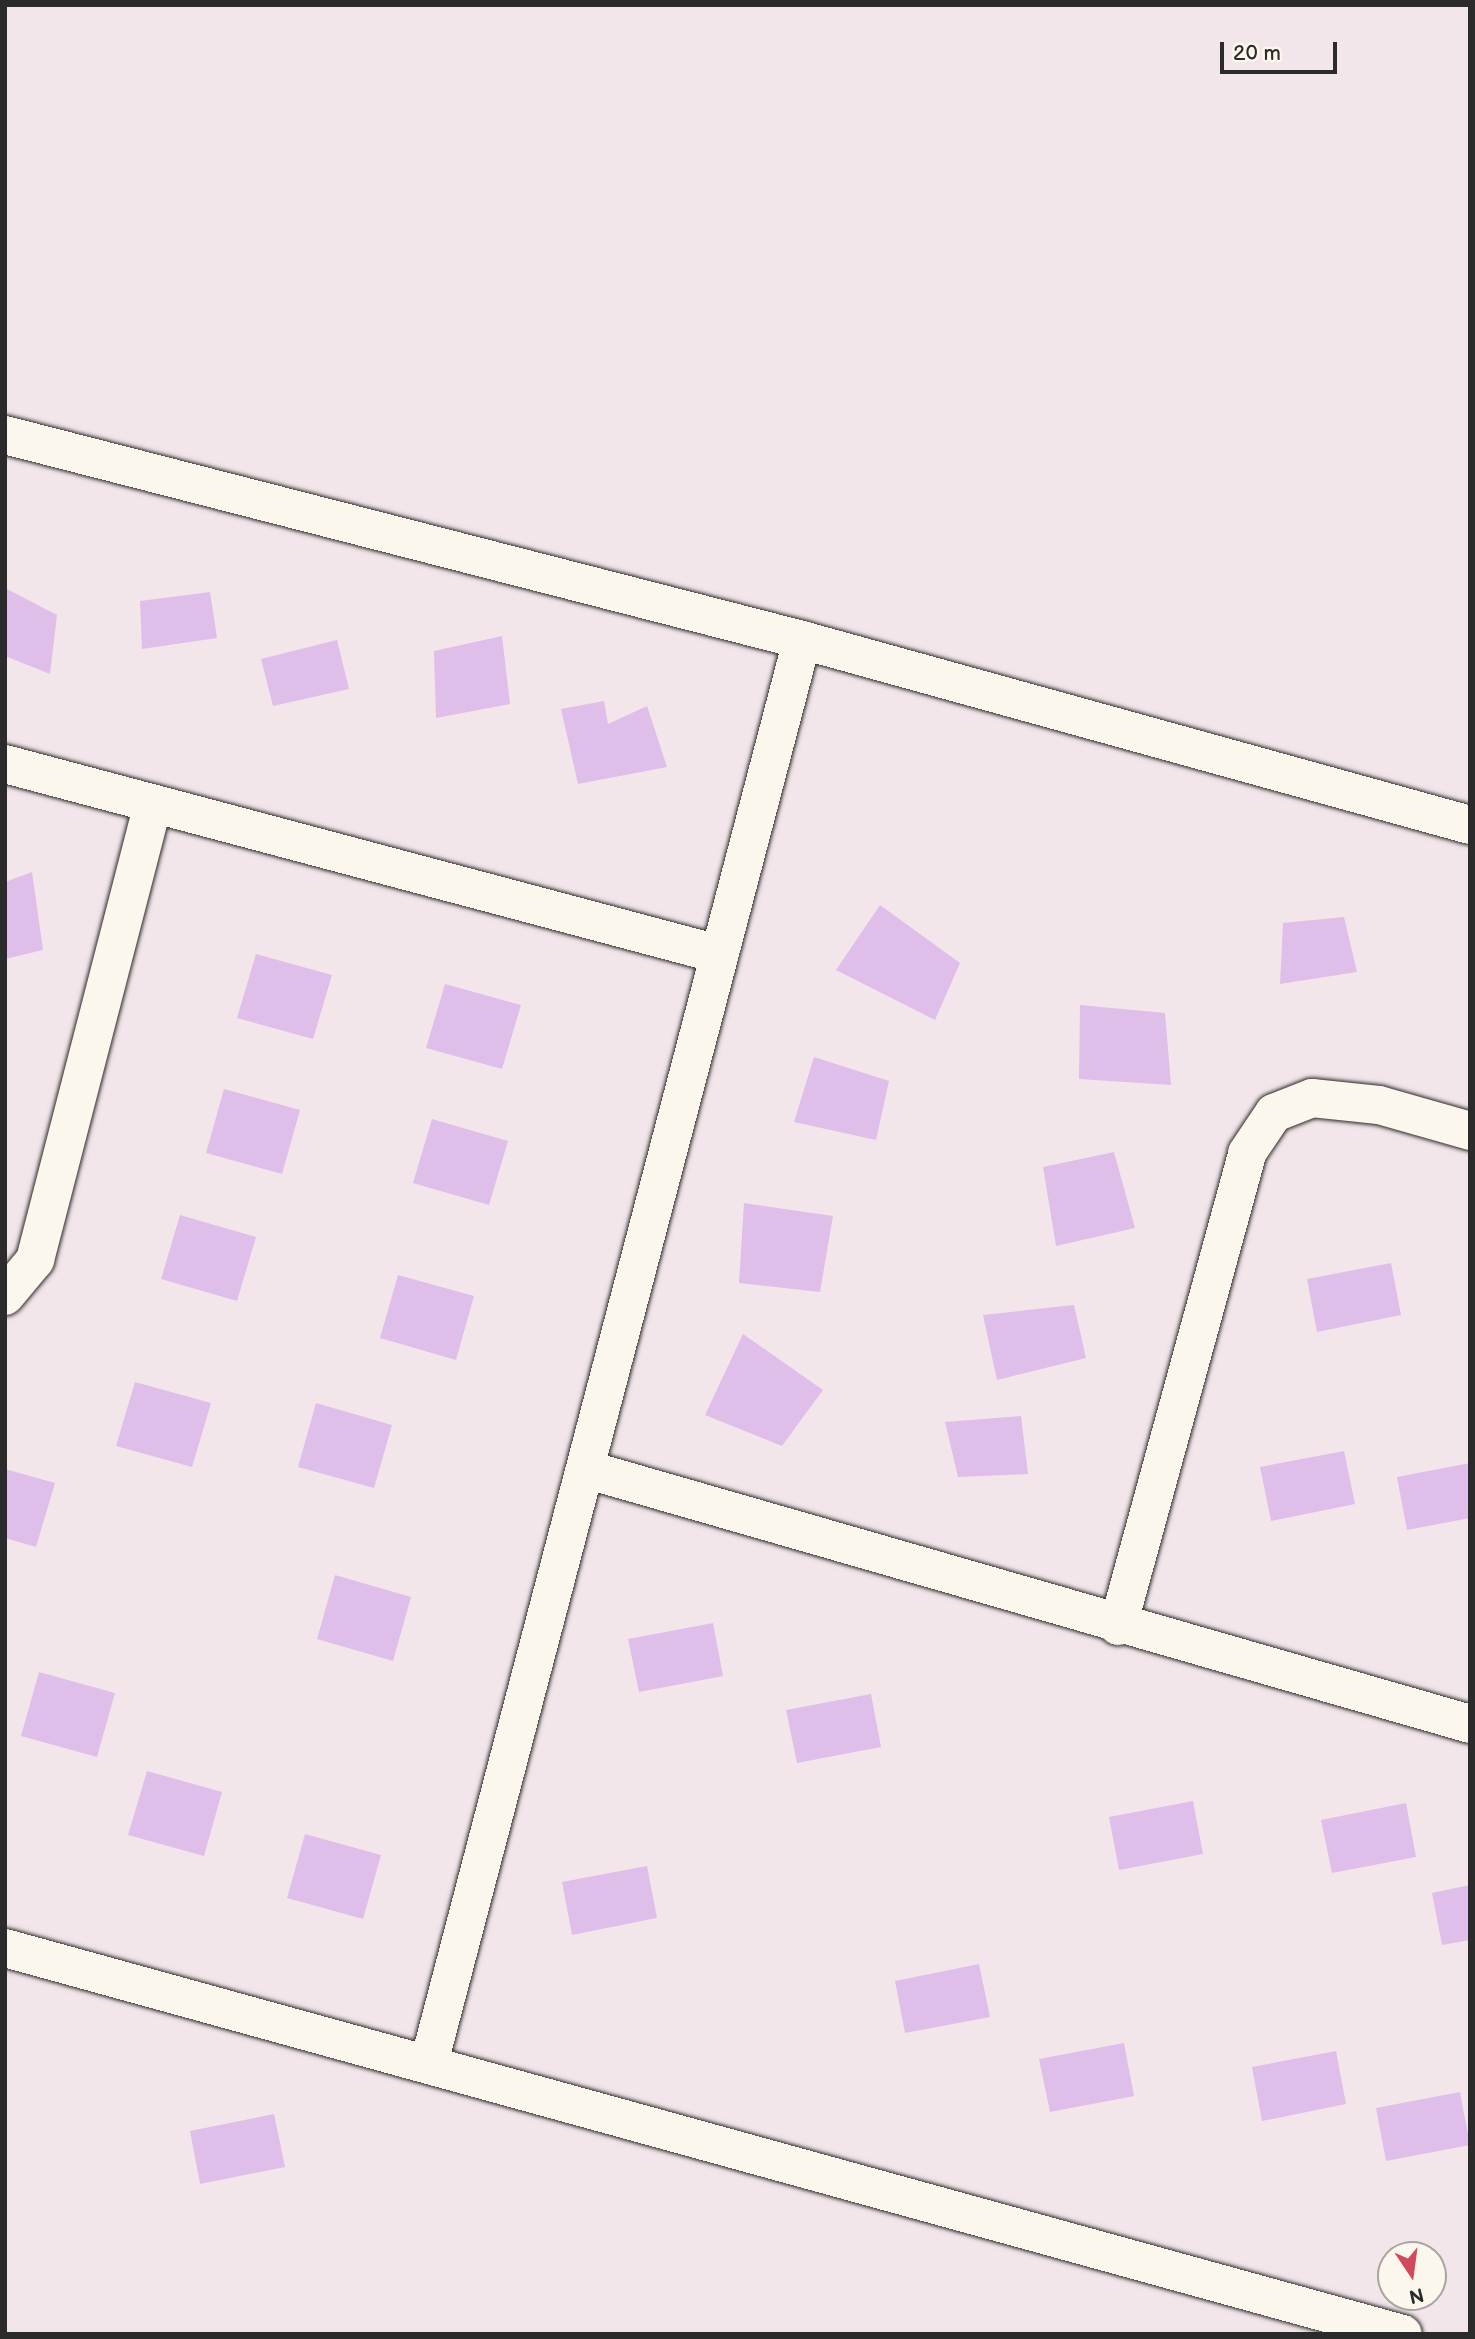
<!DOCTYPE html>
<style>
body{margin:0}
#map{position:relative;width:1475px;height:2339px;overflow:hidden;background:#f3e6eb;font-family:"Balsamiq Sans",sans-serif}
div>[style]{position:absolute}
.building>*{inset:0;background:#e0beea}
.roads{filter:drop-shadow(0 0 2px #2b2b2b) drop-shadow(0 0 2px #2b2b2b)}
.minor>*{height:38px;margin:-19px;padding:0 19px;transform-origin:19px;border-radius:19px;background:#fbf7ec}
span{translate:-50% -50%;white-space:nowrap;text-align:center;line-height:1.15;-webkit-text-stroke:6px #fbf7ec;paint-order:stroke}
.frame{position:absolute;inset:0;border:7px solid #2b2b2b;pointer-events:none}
.north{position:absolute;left:1377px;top:2241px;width:70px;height:70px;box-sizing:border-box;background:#fbf7ec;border:2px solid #a8a59f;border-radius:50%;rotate:167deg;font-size:19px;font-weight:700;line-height:28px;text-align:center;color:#2b2b2b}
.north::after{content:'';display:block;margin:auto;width:24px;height:32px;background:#d1495b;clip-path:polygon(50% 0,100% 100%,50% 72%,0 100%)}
.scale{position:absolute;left:1220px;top:42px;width:117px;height:32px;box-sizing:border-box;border:4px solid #2b2b2b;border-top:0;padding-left:9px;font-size:21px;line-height:24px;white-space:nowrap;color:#2b2b2b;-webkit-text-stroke:5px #fbf7ec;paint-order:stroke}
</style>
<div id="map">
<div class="building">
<div style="clip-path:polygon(5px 588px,57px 615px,50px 674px,5px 656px)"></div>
<div style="clip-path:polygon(210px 592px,217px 638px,142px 649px,140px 601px)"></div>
<div style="clip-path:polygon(502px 636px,510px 704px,436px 718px,434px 651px)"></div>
<div style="clip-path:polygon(337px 640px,349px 689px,273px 706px,261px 659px)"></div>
<div style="clip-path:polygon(604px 701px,608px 724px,647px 706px,667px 767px,578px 784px,561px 709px)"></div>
<div style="clip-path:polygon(32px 872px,43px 950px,5px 959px,5px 882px)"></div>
<div style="clip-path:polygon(880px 905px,960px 963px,935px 1020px,836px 970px)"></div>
<div style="clip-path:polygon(1344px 917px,1357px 972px,1280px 984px,1283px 923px)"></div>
<div style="clip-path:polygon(256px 954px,332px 975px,313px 1039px,237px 1018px)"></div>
<div style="clip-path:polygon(445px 984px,521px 1005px,502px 1069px,426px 1048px)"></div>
<div style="clip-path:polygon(1080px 1005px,1165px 1013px,1171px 1085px,1079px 1079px)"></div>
<div style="clip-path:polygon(814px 1057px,889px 1081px,876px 1140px,794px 1122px)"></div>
<div style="clip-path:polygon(224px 1089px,300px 1110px,282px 1174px,206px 1153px)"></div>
<div style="clip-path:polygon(432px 1119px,508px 1141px,489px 1205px,413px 1183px)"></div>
<div style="clip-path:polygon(1114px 1152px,1135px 1228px,1056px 1246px,1043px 1167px)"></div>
<div style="clip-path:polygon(744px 1203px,833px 1216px,820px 1292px,739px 1283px)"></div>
<div style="clip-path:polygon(180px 1215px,256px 1237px,237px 1301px,161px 1279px)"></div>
<div style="clip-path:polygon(1391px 1263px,1401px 1315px,1317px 1332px,1307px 1279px)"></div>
<div style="clip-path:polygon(398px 1275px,474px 1296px,456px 1360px,380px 1338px)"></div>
<div style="clip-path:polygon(1074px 1305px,1086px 1358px,997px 1380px,983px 1315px)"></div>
<div style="clip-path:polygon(743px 1334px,823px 1390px,782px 1446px,705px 1415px)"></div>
<div style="clip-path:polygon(135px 1382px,211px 1403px,192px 1467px,116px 1446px)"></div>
<div style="clip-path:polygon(316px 1403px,392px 1425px,374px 1488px,298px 1467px)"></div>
<div style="clip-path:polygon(1021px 1416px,1028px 1474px,958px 1477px,945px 1422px)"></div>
<div style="clip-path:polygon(1344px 1451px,1355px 1504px,1271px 1521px,1260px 1467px)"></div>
<div style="clip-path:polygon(1470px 1463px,1470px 1518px,1407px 1530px,1397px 1477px)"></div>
<div style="clip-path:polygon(5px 1469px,55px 1483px,36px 1547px,5px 1538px)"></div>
<div style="clip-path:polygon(335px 1575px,411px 1597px,393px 1661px,317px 1639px)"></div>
<div style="clip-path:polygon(713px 1623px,723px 1676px,639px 1692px,628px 1639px)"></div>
<div style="clip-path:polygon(39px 1672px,115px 1693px,97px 1757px,21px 1736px)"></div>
<div style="clip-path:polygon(871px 1694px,881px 1747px,797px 1763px,786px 1710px)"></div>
<div style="clip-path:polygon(147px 1771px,222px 1792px,204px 1856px,128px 1835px)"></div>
<div style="clip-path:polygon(1193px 1801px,1203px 1854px,1119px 1870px,1109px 1817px)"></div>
<div style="clip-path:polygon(1406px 1803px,1416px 1857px,1332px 1873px,1321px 1820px)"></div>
<div style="clip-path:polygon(305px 1834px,381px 1855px,363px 1919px,287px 1898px)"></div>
<div style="clip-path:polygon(647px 1866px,657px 1918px,572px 1935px,562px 1882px)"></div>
<div style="clip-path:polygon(1470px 1885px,1470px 1940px,1442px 1945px,1432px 1893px)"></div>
<div style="clip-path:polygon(979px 1964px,990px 2017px,905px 2033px,895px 1981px)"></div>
<div style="clip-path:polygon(1124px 2043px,1134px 2096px,1050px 2112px,1039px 2059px)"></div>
<div style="clip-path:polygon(1336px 2051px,1346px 2104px,1262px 2121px,1252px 2067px)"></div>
<div style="clip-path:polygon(1460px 2092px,1470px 2145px,1386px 2161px,1376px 2108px)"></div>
<div style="clip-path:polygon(274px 2114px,285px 2167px,200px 2184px,190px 2131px)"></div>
</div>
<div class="roads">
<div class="minor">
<div style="left:5px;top:435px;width:823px;rotate:14.42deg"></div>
<div style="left:802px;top:640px;width:693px;rotate:15.48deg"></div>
<div style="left:5px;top:764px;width:738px;rotate:14.92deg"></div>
<div style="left:5px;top:1296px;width:47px;rotate:-50.2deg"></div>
<div style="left:35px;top:1260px;width:470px;rotate:-75.5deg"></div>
<div style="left:585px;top:1469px;width:921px;rotate:16.07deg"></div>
<div style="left:1118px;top:1626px;width:490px;rotate:-74.7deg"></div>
<div style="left:1247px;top:1153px;width:48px;rotate:-56deg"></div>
<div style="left:1274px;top:1113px;width:41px;rotate:-21.5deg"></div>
<div style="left:1312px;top:1098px;width:67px;rotate:6deg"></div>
<div style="left:1379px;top:1105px;width:95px;rotate:15.9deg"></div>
<div style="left:5px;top:1948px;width:1450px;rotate:15.44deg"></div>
<div style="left:429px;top:2063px;width:1471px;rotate:-75.31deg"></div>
</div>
</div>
<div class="frame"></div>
<div class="north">N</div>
<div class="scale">20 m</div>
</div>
